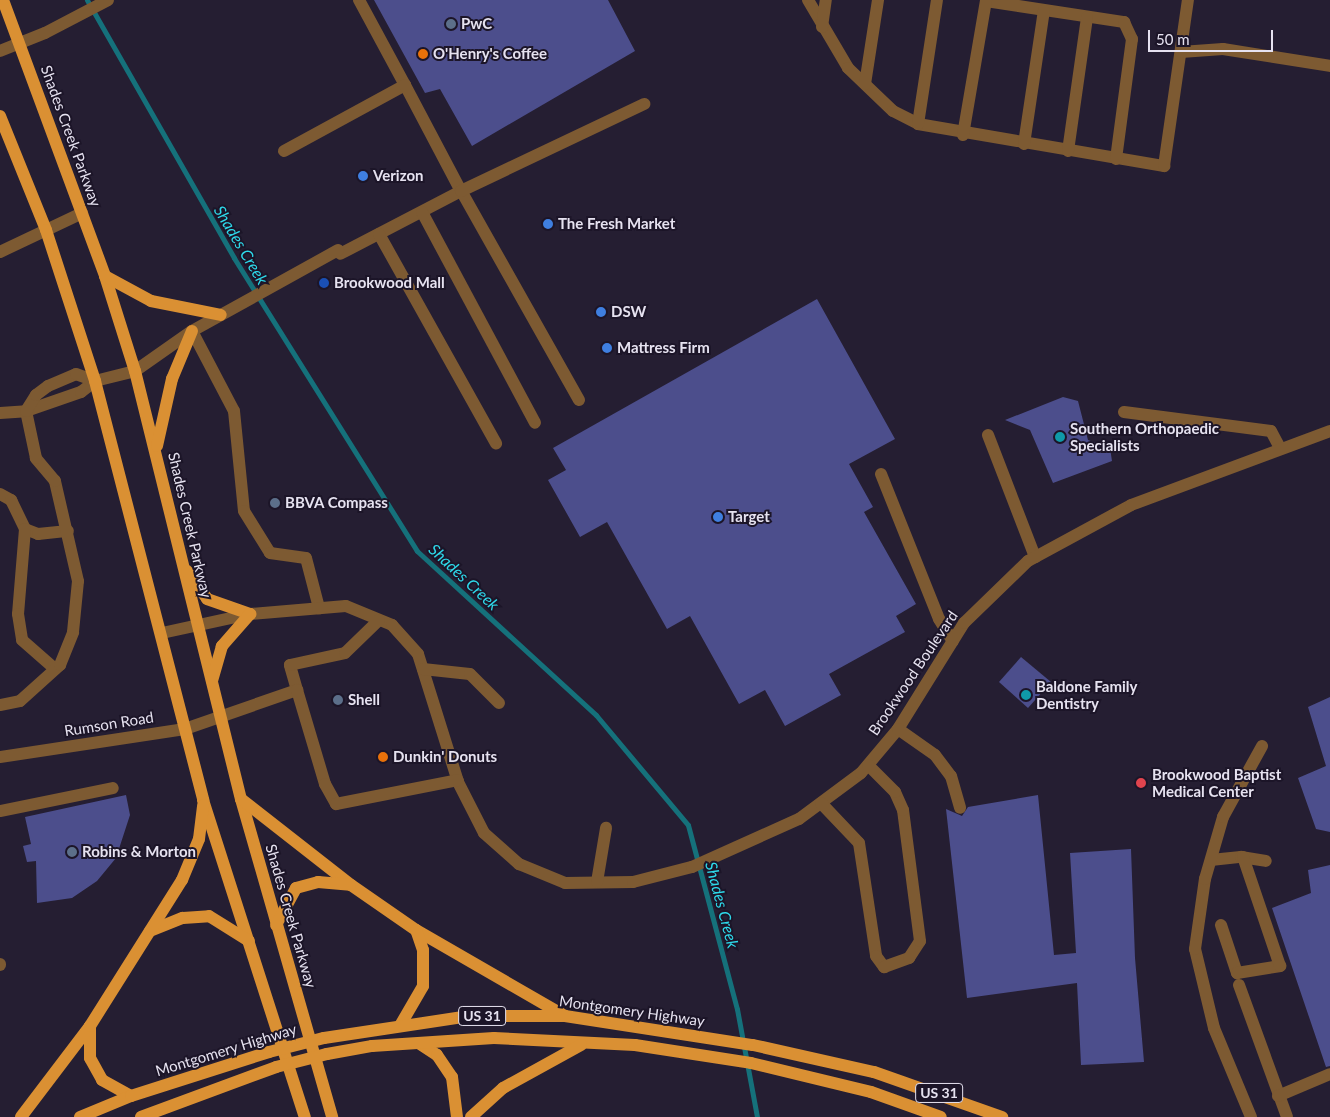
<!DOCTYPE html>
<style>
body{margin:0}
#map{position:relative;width:1330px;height:1117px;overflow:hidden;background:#251e32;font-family:Lato,sans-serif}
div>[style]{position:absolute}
.stream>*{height:5px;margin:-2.5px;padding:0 2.5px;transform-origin:2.5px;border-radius:2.5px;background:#15717b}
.building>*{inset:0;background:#4c4e8c}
.minor>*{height:12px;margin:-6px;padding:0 6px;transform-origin:6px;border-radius:6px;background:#7d5a32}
.major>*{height:12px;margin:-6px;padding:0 6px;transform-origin:6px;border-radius:6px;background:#da9033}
.major-bridge>*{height:12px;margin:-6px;padding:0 6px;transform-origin:6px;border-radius:6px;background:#da9033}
.dots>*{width:14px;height:14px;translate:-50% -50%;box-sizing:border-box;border:2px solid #1c1528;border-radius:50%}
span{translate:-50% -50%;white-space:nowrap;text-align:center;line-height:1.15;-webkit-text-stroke:4px #1c1528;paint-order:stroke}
.shield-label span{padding:1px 4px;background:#1c1528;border:1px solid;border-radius:4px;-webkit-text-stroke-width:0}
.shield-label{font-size:14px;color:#e6e2f0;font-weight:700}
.poi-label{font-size:15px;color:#e6e2f0;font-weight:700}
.left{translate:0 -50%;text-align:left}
.street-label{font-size:15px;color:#e6e2f0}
.water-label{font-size:16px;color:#2ed9ea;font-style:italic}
.scale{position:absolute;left:1148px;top:30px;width:125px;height:22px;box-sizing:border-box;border:2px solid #e6e2f0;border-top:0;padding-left:6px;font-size:15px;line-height:18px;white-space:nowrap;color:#e6e2f0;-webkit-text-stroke:4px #1c1528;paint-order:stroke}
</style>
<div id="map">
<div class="stream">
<div style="left:87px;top:0;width:297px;rotate:60.3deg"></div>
<div style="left:234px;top:258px;width:345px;rotate:58deg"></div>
<div style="left:417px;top:551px;width:243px;rotate:42.5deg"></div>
<div style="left:596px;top:715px;width:143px;rotate:50.1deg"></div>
<div style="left:688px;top:825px;width:190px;rotate:75.1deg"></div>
<div style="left:737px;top:1009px;width:110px;rotate:79.5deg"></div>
</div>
<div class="building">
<div style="clip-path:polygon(374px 0,608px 0,635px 51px,472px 146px,440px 89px,425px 93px)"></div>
<div style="clip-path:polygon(817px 299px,895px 439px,849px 464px,873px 507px,864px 512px,916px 604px,896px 616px,905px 632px,829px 674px,841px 695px,785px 726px,765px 690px,739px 704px,690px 616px,667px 629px,607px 522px,580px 537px,548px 480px,566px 470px,553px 448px)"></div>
<div style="clip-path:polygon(1063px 397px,1078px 401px,1088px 440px,1110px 448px,1112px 461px,1053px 483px,1030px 430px,1005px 420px)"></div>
<div style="clip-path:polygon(1021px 657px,1051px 682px,1028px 708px,999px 682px)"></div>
<div style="clip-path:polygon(1330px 697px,1330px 832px,1316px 829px,1298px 778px,1326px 766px,1308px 707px)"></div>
<div style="clip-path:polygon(126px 795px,130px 815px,116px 858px,97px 881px,72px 898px,37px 903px,36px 861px,27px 862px,23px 846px,31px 844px,25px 817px)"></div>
<div style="clip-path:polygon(1038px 795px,1054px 955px,1076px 953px,1070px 853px,1131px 849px,1135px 958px,1144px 1062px,1081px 1065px,1077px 983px,967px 998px,946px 809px,962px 816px,968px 807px)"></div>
<div style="clip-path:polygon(1330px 865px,1330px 1066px,1326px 1067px,1272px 908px,1311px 893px,1308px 870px)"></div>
</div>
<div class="minor">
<div style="left:359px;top:0;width:97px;rotate:61.6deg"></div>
<div style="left:808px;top:0;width:79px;rotate:59.5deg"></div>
<div style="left:848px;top:68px;width:62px;rotate:43.7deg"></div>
<div style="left:893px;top:111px;width:28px;rotate:27deg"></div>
<div style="left:918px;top:124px;width:250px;rotate:9.7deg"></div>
<div style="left:1164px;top:166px;width:168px;rotate:-81.8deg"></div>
<div style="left:986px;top:1px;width:140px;rotate:8.7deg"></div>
<div style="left:1124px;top:22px;width:19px;rotate:65deg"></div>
<div style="left:1132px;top:39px;width:121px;rotate:97.6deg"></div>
<div style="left:822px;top:27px;width:27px;rotate:-82deg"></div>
<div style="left:0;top:51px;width:48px;rotate:-21.8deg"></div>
<div style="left:45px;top:33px;width:71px;rotate:-27.6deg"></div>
<div style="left:1181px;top:52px;width:42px;rotate:-4.1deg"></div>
<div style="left:1223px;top:49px;width:108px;rotate:9deg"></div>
<div style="left:865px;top:84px;width:85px;rotate:-81.2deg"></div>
<div style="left:918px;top:124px;width:125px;rotate:-81.3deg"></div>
<div style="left:963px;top:135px;width:137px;rotate:-80.3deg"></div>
<div style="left:1024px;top:144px;width:135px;rotate:-81.5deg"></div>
<div style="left:284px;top:151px;width:138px;rotate:-28.6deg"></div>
<div style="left:405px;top:85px;width:120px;rotate:62.2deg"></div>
<div style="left:461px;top:191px;width:136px;rotate:152.5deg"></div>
<div style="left:1068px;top:151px;width:135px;rotate:-81.9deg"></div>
<div style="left:422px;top:212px;width:239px;rotate:61.8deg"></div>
<div style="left:379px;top:234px;width:240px;rotate:60.8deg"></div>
<div style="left:0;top:252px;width:91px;rotate:-25.4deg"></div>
<div style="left:192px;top:331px;width:90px;rotate:62.3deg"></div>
<div style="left:234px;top:411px;width:100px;rotate:84.3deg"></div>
<div style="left:244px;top:511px;width:49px;rotate:58.2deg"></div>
<div style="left:270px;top:553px;width:36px;rotate:8deg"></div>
<div style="left:306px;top:558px;width:52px;rotate:75.4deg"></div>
<div style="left:579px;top:400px;width:240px;rotate:-119.4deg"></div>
<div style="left:461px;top:191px;width:203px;rotate:-25.4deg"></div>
<div style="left:1124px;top:412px;width:148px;rotate:7.4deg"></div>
<div style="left:1271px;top:431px;width:19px;rotate:62deg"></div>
<div style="left:0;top:413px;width:26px;rotate:-4deg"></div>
<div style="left:26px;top:411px;width:58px;rotate:-19.1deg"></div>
<div style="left:81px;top:392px;width:18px;rotate:-38deg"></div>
<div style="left:95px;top:381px;width:41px;rotate:-14deg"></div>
<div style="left:135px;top:371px;width:70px;rotate:-35.1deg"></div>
<div style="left:192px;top:331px;width:167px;rotate:-29deg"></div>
<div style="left:988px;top:435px;width:131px;rotate:68.9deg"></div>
<div style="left:881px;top:474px;width:156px;rotate:68.2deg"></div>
<div style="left:939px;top:619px;width:26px;rotate:58deg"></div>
<div style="left:0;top:494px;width:13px;rotate:29deg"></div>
<div style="left:11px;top:500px;width:32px;rotate:64deg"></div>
<div style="left:25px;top:529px;width:14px;rotate:21deg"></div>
<div style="left:38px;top:534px;width:30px;rotate:-6deg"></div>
<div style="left:25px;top:529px;width:85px;rotate:94.7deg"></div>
<div style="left:18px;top:614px;width:26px;rotate:81deg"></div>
<div style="left:22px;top:640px;width:44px;rotate:41.3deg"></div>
<div style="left:162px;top:633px;width:90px;rotate:-12.2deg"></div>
<div style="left:250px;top:614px;width:96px;rotate:-4.8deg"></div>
<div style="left:346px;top:606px;width:50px;rotate:22.4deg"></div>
<div style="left:392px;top:625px;width:39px;rotate:48deg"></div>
<div style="left:418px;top:654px;width:134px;rotate:72.6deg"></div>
<div style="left:458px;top:782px;width:57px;rotate:63deg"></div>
<div style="left:484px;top:833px;width:47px;rotate:41.5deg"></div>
<div style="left:519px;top:864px;width:50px;rotate:22.4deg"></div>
<div style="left:565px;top:883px;width:68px;rotate:-0.8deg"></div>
<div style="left:633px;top:882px;width:61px;rotate:-14.3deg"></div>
<div style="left:692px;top:867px;width:117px;rotate:-24.2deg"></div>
<div style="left:799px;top:819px;width:77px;rotate:-36.6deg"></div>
<div style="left:861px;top:773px;width:57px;rotate:-49.9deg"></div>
<div style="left:898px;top:729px;width:125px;rotate:-58.1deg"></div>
<div style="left:964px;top:623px;width:89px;rotate:-44.1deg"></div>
<div style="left:1028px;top:561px;width:117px;rotate:-28.5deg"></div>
<div style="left:1131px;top:505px;width:212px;rotate:-20.4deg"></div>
<div style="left:423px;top:669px;width:47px;rotate:6.1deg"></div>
<div style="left:470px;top:674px;width:41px;rotate:45deg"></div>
<div style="left:297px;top:690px;width:26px;rotate:-106deg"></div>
<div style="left:290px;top:665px;width:56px;rotate:-12.3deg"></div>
<div style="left:345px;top:653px;width:47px;rotate:-44.1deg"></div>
<div style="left:0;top:705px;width:20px;rotate:-11deg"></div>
<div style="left:20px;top:701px;width:54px;rotate:-42deg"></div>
<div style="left:60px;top:665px;width:35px;rotate:-68deg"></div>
<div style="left:73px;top:632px;width:51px;rotate:-84.4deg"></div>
<div style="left:78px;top:581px;width:103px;rotate:-103deg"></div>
<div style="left:55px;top:481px;width:30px;rotate:-130deg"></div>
<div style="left:36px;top:458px;width:48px;rotate:-102deg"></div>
<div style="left:26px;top:411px;width:19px;rotate:-58deg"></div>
<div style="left:36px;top:395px;width:15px;rotate:-37deg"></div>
<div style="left:48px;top:386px;width:30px;rotate:-23deg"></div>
<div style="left:76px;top:374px;width:20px;rotate:20deg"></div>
<div style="left:898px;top:729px;width:45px;rotate:35.1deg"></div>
<div style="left:935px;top:755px;width:26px;rotate:53deg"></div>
<div style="left:951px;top:776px;width:33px;rotate:74deg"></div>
<div style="left:0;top:757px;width:187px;rotate:-8.6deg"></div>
<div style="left:185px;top:729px;width:119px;rotate:-19.2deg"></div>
<div style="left:297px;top:690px;width:98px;rotate:73.4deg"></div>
<div style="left:325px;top:784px;width:23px;rotate:61deg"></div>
<div style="left:336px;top:804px;width:124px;rotate:-11.1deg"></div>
<div style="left:821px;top:803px;width:55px;rotate:46.5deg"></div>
<div style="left:859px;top:843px;width:114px;rotate:81.4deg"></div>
<div style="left:876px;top:956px;width:14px;rotate:54deg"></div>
<div style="left:884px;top:967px;width:27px;rotate:-20deg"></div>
<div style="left:909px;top:958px;width:20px;rotate:-57deg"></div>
<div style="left:920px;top:941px;width:132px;rotate:-97.4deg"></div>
<div style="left:903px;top:810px;width:20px;rotate:-114deg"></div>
<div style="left:895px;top:792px;width:38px;rotate:-135deg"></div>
<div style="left:0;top:811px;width:115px;rotate:-11.5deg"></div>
<div style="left:1211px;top:860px;width:30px;rotate:-6deg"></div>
<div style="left:1241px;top:857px;width:25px;rotate:9deg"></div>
<div style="left:597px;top:882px;width:55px;rotate:-80.5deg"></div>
<div style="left:1221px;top:925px;width:51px;rotate:71.6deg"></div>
<div style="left:1237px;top:973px;width:44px;rotate:-9.2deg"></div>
<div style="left:1280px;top:966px;width:115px;rotate:-108.7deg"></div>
<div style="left:0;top:964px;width:1px;rotate:90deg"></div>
<div style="left:1239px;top:985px;width:140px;rotate:70deg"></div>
<div style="left:1278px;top:1096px;width:56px;rotate:-22.9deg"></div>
<div style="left:1251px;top:1117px;width:96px;rotate:-112.6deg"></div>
<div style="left:1214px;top:1028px;width:81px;rotate:-103.5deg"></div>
<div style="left:1195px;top:949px;width:71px;rotate:-81.9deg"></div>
<div style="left:1205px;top:879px;width:65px;rotate:-73.8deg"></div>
<div style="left:1223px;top:817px;width:81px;rotate:-61.2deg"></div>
</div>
<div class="major">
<div style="left:3px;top:0;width:294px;rotate:69.7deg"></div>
<div style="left:105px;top:276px;width:100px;rotate:72.5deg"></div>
<div style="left:135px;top:371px;width:441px;rotate:76.1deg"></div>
<div style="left:241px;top:799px;width:331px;rotate:74deg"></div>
<div style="left:0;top:116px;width:123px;rotate:68deg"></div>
<div style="left:46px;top:230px;width:159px;rotate:72deg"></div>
<div style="left:95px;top:381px;width:433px;rotate:75.5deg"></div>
<div style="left:203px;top:800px;width:333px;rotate:72.2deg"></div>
<div style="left:105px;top:276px;width:52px;rotate:28.5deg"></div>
<div style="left:151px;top:301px;width:71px;rotate:11.3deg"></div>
<div style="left:157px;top:446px;width:69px;rotate:-77.4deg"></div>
<div style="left:172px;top:379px;width:52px;rotate:-67.4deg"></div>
<div style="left:187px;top:571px;width:34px;rotate:54deg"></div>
<div style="left:207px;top:599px;width:46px;rotate:19.2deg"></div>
<div style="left:250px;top:614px;width:43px;rotate:131.2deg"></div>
<div style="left:222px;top:646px;width:36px;rotate:106deg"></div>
<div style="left:241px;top:799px;width:140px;rotate:38deg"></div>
<div style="left:351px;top:885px;width:79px;rotate:34.7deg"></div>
<div style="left:416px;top:930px;width:172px;rotate:30deg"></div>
<div style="left:276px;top:925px;width:42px;rotate:-61.6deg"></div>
<div style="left:296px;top:888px;width:23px;rotate:-15deg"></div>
<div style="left:318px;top:882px;width:32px;rotate:5deg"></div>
<div style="left:150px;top:931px;width:35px;rotate:-22deg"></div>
<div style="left:183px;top:918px;width:26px;rotate:-4deg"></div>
<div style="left:209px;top:916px;width:47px;rotate:32deg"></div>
<div style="left:401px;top:1024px;width:44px;rotate:-59.9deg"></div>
<div style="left:423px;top:986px;width:36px;rotate:-90deg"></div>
<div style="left:423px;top:950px;width:21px;rotate:-109deg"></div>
<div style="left:90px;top:1026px;width:32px;rotate:90deg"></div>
<div style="left:90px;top:1058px;width:25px;rotate:61deg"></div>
<div style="left:102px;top:1080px;width:33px;rotate:29deg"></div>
<div style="left:324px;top:1038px;width:147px;rotate:-8.6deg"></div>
<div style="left:469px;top:1016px;width:96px"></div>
<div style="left:565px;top:1016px;width:190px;rotate:8.8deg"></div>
<div style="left:753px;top:1045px;width:124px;rotate:12.6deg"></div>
<div style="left:874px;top:1072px;width:136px;rotate:19.4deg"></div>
<div style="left:420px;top:1044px;width:20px;rotate:33deg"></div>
<div style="left:437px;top:1055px;width:27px;rotate:56deg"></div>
<div style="left:452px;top:1077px;width:40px;rotate:82.9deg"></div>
<div style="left:327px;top:1054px;width:46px;rotate:-10.1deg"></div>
<div style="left:372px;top:1046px;width:122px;rotate:-3.8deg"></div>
<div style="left:494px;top:1038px;width:141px;rotate:2.8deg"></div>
<div style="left:635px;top:1045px;width:117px;rotate:8.8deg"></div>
<div style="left:751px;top:1063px;width:123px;rotate:13.6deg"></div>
<div style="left:871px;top:1092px;width:74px;rotate:19.7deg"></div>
<div style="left:21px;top:1117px;width:114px;rotate:-52.8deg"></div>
<div style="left:90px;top:1026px;width:173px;rotate:-57.8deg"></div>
<div style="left:182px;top:880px;width:44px;rotate:-67.5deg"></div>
<div style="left:199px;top:839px;width:34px;rotate:-83deg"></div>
<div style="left:80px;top:1117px;width:55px;rotate:-22.4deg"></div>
<div style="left:131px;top:1096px;width:145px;rotate:-17.7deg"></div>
<div style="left:141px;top:1117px;width:144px;rotate:-20.3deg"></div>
<div style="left:471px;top:1117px;width:43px;rotate:-42.2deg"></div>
<div style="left:503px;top:1088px;width:89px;rotate:-28.9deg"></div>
</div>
<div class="major-bridge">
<div style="left:269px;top:1052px;width:57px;rotate:-14.3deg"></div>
<div style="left:276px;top:1067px;width:53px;rotate:-14.3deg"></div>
</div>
<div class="dots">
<div style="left:451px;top:24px;background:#5c6f8a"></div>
<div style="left:423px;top:54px;background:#e8710a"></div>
<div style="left:363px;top:176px;background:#3f7fe0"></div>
<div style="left:548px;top:224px;background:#3f7fe0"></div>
<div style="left:324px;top:283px;background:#1a4fb4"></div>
<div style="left:601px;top:312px;background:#3f7fe0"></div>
<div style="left:607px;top:348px;background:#3f7fe0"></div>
<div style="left:1060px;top:437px;background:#0f9aa8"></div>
<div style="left:275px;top:503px;background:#5c6f8a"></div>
<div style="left:718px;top:517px;background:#3f7fe0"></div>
<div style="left:1026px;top:695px;background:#0f9aa8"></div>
<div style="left:338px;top:700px;background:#5c6f8a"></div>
<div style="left:383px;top:757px;background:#e8710a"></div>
<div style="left:1141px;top:783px;background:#e0444e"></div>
<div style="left:72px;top:852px;background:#5c6f8a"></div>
</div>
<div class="shield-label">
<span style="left:482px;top:1016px">US 31</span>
<span style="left:939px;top:1093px">US 31</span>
</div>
<div class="poi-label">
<span class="left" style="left:461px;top:24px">PwC</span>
<span class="left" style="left:433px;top:54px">O'Henry's Coffee</span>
<span class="left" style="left:373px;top:176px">Verizon</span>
<span class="left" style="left:558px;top:224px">The Fresh Market</span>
<span class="left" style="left:334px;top:283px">Brookwood Mall</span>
<span class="left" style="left:611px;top:312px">DSW</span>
<span class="left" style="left:617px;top:348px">Mattress Firm</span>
<span class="left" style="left:1070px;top:437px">Southern Orthopaedic<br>Specialists</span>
<span class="left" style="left:285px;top:503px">BBVA Compass</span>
<span class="left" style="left:728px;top:517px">Target</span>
<span class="left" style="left:1036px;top:695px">Baldone Family<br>Dentistry</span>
<span class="left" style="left:348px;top:700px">Shell</span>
<span class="left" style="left:393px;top:757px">Dunkin' Donuts</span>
<span class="left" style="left:1152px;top:783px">Brookwood Baptist<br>Medical Center</span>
<span class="left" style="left:82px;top:852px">Robins &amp; Morton</span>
</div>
<div class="street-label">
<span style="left:71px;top:136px;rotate:70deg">Shades Creek Parkway</span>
<span style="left:190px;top:525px;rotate:77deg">Shades Creek Parkway</span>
<span style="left:913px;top:673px;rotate:-56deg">Brookwood Boulevard</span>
<span style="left:109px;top:724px;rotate:-9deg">Rumson Road</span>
<span style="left:291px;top:916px;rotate:74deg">Shades Creek Parkway</span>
<span style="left:632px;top:1011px;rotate:8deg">Montgomery Highway</span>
<span style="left:226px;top:1050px;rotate:-17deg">Montgomery Highway</span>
</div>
<div class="water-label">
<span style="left:241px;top:245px;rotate:59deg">Shades Creek</span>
<span style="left:464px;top:577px;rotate:43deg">Shades Creek</span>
<span style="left:722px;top:905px;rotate:75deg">Shades Creek</span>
</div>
<div class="scale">50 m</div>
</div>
